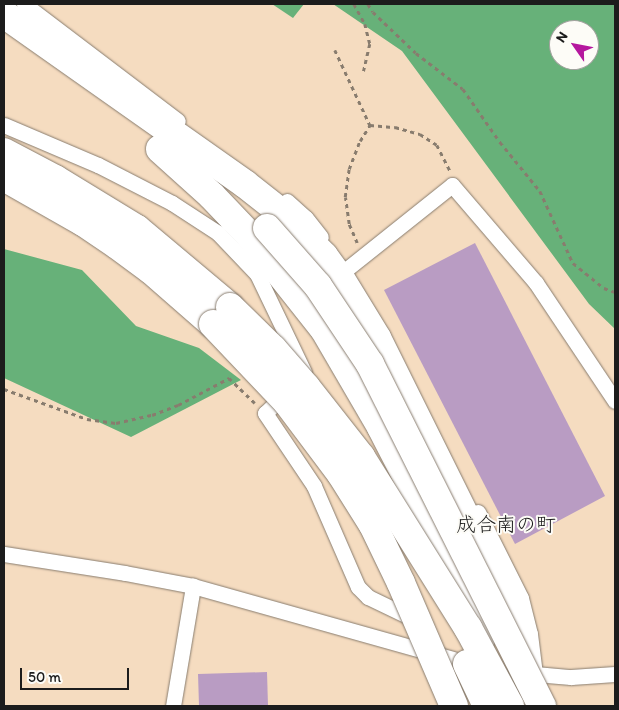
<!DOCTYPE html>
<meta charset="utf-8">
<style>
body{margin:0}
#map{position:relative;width:619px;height:710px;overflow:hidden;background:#f5dcc0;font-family:Itim,"Klee One",sans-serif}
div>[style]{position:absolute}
.forest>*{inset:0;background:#67b179}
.building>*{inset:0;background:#b99cc3}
.path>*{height:2.5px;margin-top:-1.25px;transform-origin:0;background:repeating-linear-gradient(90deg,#887c6e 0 4px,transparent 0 8px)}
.roads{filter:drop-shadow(0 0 1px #887c6e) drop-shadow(0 0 1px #887c6e)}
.street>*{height:15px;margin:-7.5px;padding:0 7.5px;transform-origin:7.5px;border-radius:7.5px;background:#fff}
.highway>*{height:28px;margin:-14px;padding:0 14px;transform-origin:14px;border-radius:14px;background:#fff}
.bridges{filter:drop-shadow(0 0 1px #887c6e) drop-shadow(0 0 1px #887c6e)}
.highway-bridge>*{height:28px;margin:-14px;padding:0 14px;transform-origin:14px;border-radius:14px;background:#fff}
span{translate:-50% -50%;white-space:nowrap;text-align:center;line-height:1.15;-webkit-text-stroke:4px #fdfcf7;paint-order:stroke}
.neighbourhood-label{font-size:20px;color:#1c1c1c}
.frame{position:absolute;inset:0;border:5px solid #1c1c1c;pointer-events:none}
.north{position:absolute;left:549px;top:20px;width:50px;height:50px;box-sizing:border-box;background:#fdfcf7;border:1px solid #a3a29f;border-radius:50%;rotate:303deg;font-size:14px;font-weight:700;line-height:20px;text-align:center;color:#1c1c1c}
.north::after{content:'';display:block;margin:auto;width:18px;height:22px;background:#b5179e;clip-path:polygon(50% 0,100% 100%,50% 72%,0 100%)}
.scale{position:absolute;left:20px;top:668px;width:109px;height:22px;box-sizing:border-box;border:2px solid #1c1c1c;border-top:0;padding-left:6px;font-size:15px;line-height:18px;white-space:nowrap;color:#1c1c1c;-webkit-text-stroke:4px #fdfcf7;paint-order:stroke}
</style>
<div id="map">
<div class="forest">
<div style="clip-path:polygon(272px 4px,304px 4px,293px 18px)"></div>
<div style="clip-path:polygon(evenodd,333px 4px,615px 4px,615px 329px,589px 304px,402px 51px,333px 4px,559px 30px,589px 30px,589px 60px,559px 60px,559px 30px)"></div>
<div style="clip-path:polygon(4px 249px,82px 270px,136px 326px,199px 348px,241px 380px,131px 437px,4px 378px)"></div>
</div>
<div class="building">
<div style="clip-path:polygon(475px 243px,605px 496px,515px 544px,384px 290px)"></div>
<div style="clip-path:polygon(267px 672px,268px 706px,199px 706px,198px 674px)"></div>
</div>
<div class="path">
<div style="left:354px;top:4px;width:23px;rotate:61deg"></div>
<div style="left:365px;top:24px;width:21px;rotate:76deg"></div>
<div style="left:370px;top:44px;width:28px;rotate:103deg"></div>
<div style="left:368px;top:4px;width:9px;rotate:58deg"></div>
<div style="left:373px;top:12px;width:59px;rotate:43.6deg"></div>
<div style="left:416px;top:53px;width:59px;rotate:37.5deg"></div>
<div style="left:463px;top:89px;width:65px;rotate:55.1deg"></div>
<div style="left:500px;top:142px;width:63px;rotate:50.8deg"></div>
<div style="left:540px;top:191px;width:79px;rotate:65.4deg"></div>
<div style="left:573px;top:263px;width:40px;rotate:39deg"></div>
<div style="left:604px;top:288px;width:12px;rotate:20deg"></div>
<div style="left:335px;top:50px;width:83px;rotate:65deg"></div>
<div style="left:357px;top:243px;width:21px;rotate:-113deg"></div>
<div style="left:349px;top:224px;width:27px;rotate:-98deg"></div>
<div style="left:345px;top:197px;width:28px;rotate:-82deg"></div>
<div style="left:349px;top:169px;width:30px;rotate:-69deg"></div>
<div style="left:360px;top:141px;width:19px;rotate:-58deg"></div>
<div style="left:370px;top:125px;width:25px;rotate:5deg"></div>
<div style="left:395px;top:127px;width:26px;rotate:16deg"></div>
<div style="left:420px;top:134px;width:20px;rotate:33deg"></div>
<div style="left:437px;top:145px;width:30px;rotate:63deg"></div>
<div style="left:4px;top:389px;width:88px;rotate:19.9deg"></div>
<div style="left:87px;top:419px;width:29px;rotate:8deg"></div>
<div style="left:116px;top:423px;width:37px;rotate:-13deg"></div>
<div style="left:152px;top:415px;width:28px;rotate:-21deg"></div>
<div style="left:178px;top:405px;width:58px;rotate:-27.9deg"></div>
<div style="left:229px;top:378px;width:36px;rotate:44deg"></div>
</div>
<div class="roads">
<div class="street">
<div style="left:24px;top:4px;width:193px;rotate:37.2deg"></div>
<div style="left:4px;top:125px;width:102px;rotate:23.1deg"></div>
<div style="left:98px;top:165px;width:83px;rotate:27.2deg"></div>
<div style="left:172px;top:203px;width:55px;rotate:33.1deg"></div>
<div style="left:218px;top:233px;width:57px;rotate:46.4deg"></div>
<div style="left:257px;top:274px;width:109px;rotate:64.4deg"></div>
<div style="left:287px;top:201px;width:25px;rotate:42deg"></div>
<div style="left:306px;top:218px;width:24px;rotate:52deg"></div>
<div style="left:348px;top:268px;width:133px;rotate:-38.6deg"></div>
<div style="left:452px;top:185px;width:129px;rotate:49.4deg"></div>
<div style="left:536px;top:283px;width:142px;rotate:56.2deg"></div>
<div style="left:286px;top:393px;width:29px;rotate:136deg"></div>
<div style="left:265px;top:413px;width:88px;rotate:56.1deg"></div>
<div style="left:314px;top:486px;width:110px;rotate:66.5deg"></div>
<div style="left:358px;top:587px;width:14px;rotate:45deg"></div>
<div style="left:368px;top:597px;width:53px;rotate:25.6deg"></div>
<div style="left:478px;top:512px;width:96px;rotate:63.4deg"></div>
<div style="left:521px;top:598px;width:37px;rotate:76deg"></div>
<div style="left:530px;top:634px;width:40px;rotate:82.9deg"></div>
<div style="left:535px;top:674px;width:36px;rotate:5deg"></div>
<div style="left:571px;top:677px;width:44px;rotate:-3.9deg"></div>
<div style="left:4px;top:554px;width:122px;rotate:8.9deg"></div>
<div style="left:125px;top:573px;width:69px;rotate:10.8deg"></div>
<div style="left:193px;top:586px;width:270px;rotate:15.7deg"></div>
<div style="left:173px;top:706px;width:122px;rotate:-80.5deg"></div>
</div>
<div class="highway">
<div style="left:4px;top:14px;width:295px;rotate:35.2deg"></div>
<div style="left:245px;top:184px;width:42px;rotate:38.2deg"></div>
<div style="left:278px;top:210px;width:65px;rotate:45deg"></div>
<div style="left:324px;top:256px;width:29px;rotate:54deg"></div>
<div style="left:341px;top:279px;width:69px;rotate:58.6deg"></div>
<div style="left:377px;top:338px;width:284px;rotate:63.6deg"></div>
<div style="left:503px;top:592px;width:48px;rotate:73.1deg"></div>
<div style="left:517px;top:638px;width:55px;rotate:79.5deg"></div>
<div style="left:527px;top:692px;width:14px;rotate:94deg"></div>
<div style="left:160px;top:149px;width:70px;rotate:42.1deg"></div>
<div style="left:212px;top:196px;width:57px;rotate:46.4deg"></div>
<div style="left:251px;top:237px;width:117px;rotate:51.6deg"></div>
<div style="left:324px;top:329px;width:113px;rotate:59.8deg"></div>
<div style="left:381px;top:427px;width:180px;rotate:62.9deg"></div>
<div style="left:463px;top:587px;width:55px;rotate:70.9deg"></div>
<div style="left:4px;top:152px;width:58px;rotate:27.9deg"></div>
<div style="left:55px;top:179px;width:96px;rotate:31.4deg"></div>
<div style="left:137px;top:229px;width:121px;rotate:40deg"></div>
<div style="left:4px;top:177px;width:91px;rotate:29.7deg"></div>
<div style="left:83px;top:222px;width:41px;rotate:34.1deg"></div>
<div style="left:117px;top:245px;width:42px;rotate:36.3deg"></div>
<div style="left:151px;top:270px;width:82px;rotate:41.1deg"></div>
</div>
</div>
<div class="bridges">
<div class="highway-bridge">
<div style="left:267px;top:228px;width:77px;rotate:48.7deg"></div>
<div style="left:318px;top:286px;width:94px;rotate:56.3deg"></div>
<div style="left:370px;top:364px;width:383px;rotate:63.3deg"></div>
<div style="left:230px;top:307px;width:60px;rotate:44.3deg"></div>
<div style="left:273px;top:349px;width:50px;rotate:49deg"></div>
<div style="left:306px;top:387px;width:89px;rotate:51.8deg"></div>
<div style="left:361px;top:457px;width:202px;rotate:58deg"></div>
<div style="left:468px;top:628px;width:89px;rotate:61.7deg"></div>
<div style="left:213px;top:324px;width:108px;rotate:46.5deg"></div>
<div style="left:287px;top:402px;width:90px;rotate:53.1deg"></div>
<div style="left:341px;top:474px;width:60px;rotate:57.9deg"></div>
<div style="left:373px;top:525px;width:64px;rotate:64.2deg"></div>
<div style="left:401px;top:583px;width:134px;rotate:66.7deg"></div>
<div style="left:467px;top:664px;width:47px;rotate:64.5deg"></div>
</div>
</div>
<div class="neighbourhood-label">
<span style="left:506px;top:524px">成合南の町</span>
</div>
<div class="frame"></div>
<div class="north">N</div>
<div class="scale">50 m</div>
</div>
